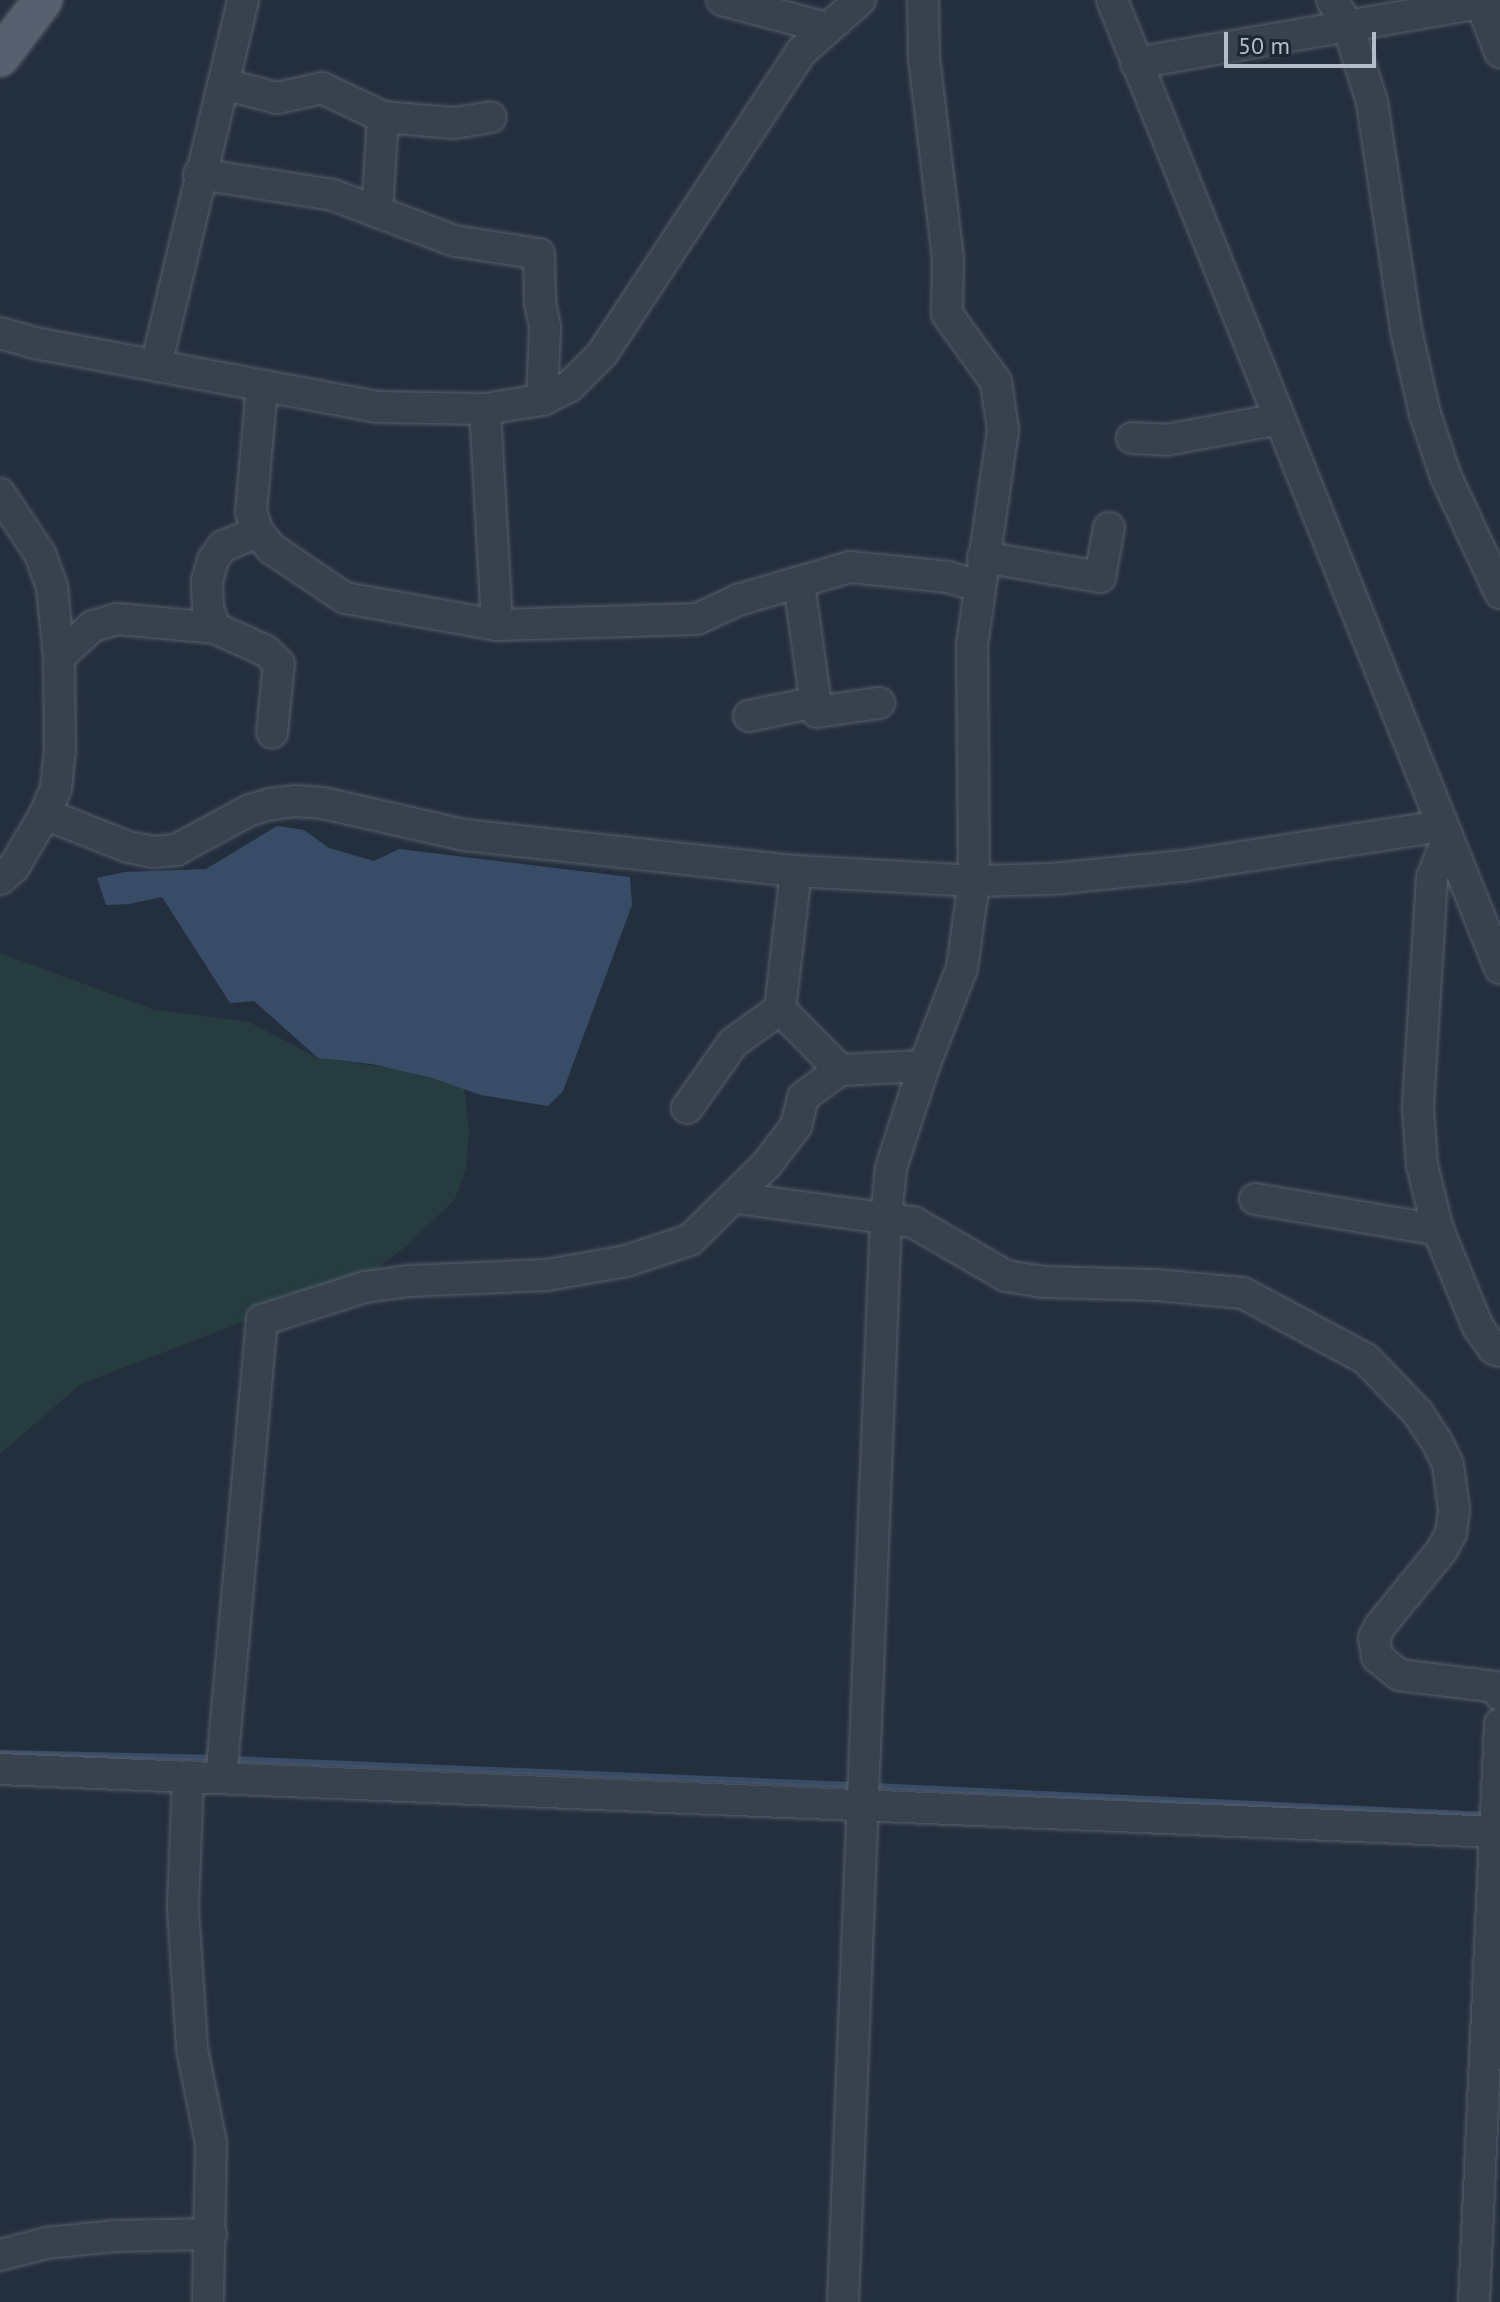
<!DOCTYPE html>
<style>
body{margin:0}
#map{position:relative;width:1500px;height:2302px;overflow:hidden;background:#242f3e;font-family:"PT Sans",sans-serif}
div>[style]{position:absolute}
.green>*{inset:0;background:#263c3f}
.water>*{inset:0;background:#394c67}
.stream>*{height:6px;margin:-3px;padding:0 3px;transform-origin:3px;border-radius:3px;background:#394c67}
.roads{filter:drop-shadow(0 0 2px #565f6c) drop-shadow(0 0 2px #565f6c)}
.minor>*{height:30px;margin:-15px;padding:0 15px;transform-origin:15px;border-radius:15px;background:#38414e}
.major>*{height:38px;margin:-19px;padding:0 19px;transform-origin:19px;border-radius:19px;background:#56606e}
span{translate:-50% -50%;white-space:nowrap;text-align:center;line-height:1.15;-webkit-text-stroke:6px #1d2633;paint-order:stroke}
.scale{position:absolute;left:1224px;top:32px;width:152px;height:36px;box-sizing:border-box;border:4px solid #b4bcc9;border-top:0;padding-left:10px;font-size:24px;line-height:28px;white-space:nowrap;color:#b4bcc9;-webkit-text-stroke:6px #1d2633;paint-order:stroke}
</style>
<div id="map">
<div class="green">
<div style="clip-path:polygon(0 953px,155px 1010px,249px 1022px,318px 1058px,396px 1069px,464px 1087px,469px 1131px,466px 1169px,455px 1199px,409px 1244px,371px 1273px,81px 1384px,0 1454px)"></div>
</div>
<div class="water">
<div style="clip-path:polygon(277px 826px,304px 830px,329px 848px,374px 861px,399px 849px,630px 877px,632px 905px,563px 1091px,548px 1106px,481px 1095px,432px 1078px,372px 1064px,318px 1058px,254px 1001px,230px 1003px,162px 897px,129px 904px,106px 905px,97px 878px,124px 872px,206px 869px)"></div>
</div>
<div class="stream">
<div style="left:0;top:1753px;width:213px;rotate:1.3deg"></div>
<div style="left:233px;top:1759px;width:620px;rotate:2.41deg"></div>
<div style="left:875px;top:1786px;width:614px;rotate:2.71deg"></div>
</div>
<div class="roads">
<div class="minor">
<div style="left:722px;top:0;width:109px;rotate:14.9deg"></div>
<div style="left:1112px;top:0;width:1043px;rotate:68.16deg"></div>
<div style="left:1332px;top:0;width:31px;rotate:58deg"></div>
<div style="left:1348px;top:26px;width:80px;rotate:72.5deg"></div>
<div style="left:1372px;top:102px;width:231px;rotate:81.5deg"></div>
<div style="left:1406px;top:330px;width:86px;rotate:77.3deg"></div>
<div style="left:1425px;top:414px;width:66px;rotate:71.6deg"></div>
<div style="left:1446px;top:477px;width:128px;rotate:65deg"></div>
<div style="left:1480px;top:0;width:56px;rotate:69deg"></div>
<div style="left:1136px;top:63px;width:367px;rotate:-9.9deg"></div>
<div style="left:223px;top:84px;width:56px;rotate:14.5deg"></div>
<div style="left:277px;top:98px;width:46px;rotate:-12.5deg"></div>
<div style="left:322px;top:88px;width:68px;rotate:25.4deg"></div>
<div style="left:383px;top:117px;width:71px;rotate:4.8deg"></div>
<div style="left:454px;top:123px;width:37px;rotate:-9deg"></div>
<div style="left:199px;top:174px;width:136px;rotate:8.9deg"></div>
<div style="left:333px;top:195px;width:130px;rotate:20.7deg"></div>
<div style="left:455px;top:241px;width:85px;rotate:8.8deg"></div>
<div style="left:539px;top:254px;width:49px;rotate:88.8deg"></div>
<div style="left:540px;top:303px;width:25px;rotate:78deg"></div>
<div style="left:545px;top:327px;width:73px;rotate:92.4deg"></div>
<div style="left:377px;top:212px;width:95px;rotate:-86.4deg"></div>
<div style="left:0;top:333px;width:36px;rotate:16deg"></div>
<div style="left:35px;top:343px;width:348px;rotate:10.6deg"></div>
<div style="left:377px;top:407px;width:108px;rotate:1.1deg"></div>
<div style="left:485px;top:409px;width:58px;rotate:-9deg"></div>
<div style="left:542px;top:400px;width:30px;rotate:-26deg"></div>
<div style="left:569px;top:387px;width:47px;rotate:-45deg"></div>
<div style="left:602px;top:354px;width:362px;rotate:-56.6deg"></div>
<div style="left:801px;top:52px;width:79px;rotate:-41.4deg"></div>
<div style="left:156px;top:366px;width:376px;rotate:-76.6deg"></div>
<div style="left:262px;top:386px;width:126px;rotate:95deg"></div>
<div style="left:251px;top:512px;width:21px;rotate:71deg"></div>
<div style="left:258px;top:532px;width:22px;rotate:51deg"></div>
<div style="left:272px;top:549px;width:88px;rotate:33.9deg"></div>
<div style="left:345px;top:598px;width:154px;rotate:10.1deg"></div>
<div style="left:485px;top:409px;width:216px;rotate:86.8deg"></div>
<div style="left:497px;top:625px;width:200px;rotate:-1.7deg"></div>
<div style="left:697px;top:619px;width:45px;rotate:-24.9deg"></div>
<div style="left:738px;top:600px;width:117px;rotate:-16.4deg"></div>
<div style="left:850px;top:567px;width:99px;rotate:5.8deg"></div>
<div style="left:948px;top:577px;width:31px;rotate:17deg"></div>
<div style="left:1132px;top:438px;width:34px;rotate:3deg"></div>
<div style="left:1166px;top:440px;width:115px;rotate:-10.5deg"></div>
<div style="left:0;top:494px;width:72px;rotate:56.3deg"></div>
<div style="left:40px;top:554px;width:35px;rotate:70deg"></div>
<div style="left:52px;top:587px;width:70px;rotate:84.3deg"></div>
<div style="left:59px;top:657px;width:93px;rotate:89.4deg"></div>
<div style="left:60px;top:750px;width:38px;rotate:96deg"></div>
<div style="left:56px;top:788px;width:28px;rotate:113deg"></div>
<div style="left:45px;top:814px;width:61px;rotate:120.3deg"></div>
<div style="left:14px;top:867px;width:18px;rotate:139deg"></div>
<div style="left:258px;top:532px;width:38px;rotate:158deg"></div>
<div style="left:223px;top:546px;width:17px;rotate:126deg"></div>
<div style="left:213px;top:560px;width:22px;rotate:106deg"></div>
<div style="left:207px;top:581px;width:27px;rotate:88deg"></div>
<div style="left:208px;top:608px;width:21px;rotate:71deg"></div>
<div style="left:215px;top:628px;width:56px;rotate:24.3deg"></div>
<div style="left:266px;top:651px;width:18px;rotate:45deg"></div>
<div style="left:279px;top:664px;width:69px;rotate:95.8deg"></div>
<div style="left:983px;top:557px;width:119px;rotate:9.7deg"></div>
<div style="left:1100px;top:577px;width:50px;rotate:-79.6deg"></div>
<div style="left:799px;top:584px;width:129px;rotate:82deg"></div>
<div style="left:817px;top:712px;width:63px;rotate:-8.3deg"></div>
<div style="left:59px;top:657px;width:46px;rotate:-42.4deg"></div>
<div style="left:93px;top:626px;width:25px;rotate:-16deg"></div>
<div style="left:117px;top:619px;width:98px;rotate:5.2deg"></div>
<div style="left:749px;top:716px;width:68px;rotate:-11.8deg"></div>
<div style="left:45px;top:814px;width:89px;rotate:21.7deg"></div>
<div style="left:128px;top:847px;width:25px;rotate:11deg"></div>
<div style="left:153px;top:852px;width:23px;rotate:-5deg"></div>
<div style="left:176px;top:850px;width:84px;rotate:-28.4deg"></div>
<div style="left:250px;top:810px;width:22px;rotate:-16deg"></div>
<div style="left:271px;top:804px;width:24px;rotate:-7deg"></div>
<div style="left:295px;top:801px;width:28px;rotate:4deg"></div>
<div style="left:323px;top:803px;width:145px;rotate:12.8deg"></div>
<div style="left:464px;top:835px;width:334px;rotate:6.2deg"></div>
<div style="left:796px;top:871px;width:178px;rotate:3.2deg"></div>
<div style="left:974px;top:881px;width:78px;rotate:-1.5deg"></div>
<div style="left:1052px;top:879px;width:132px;rotate:-5.7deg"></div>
<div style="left:1183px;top:866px;width:262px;rotate:-8.8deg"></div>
<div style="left:1448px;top:839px;width:41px;rotate:112.8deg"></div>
<div style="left:1432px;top:877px;width:232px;rotate:93.5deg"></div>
<div style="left:1418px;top:1109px;width:56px;rotate:85.9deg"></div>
<div style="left:1422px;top:1165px;width:67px;rotate:76.2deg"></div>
<div style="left:1438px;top:1230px;width:105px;rotate:67.6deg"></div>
<div style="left:1478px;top:1327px;width:27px;rotate:54deg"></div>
<div style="left:1494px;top:1349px;width:6px;rotate:18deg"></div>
<div style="left:796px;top:871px;width:139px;rotate:96.6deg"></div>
<div style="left:780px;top:1009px;width:86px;rotate:45.5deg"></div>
<div style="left:687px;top:1108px;width:80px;rotate:-54.7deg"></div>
<div style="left:733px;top:1043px;width:58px;rotate:-35.9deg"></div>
<div style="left:736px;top:1198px;width:179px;rotate:7.7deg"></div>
<div style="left:913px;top:1222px;width:108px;rotate:30.1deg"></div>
<div style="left:1006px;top:1276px;width:39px;rotate:9deg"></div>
<div style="left:1045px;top:1282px;width:111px;rotate:1.5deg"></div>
<div style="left:1156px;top:1285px;width:87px;rotate:5.3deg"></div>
<div style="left:1243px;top:1293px;width:140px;rotate:28.2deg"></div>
<div style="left:1366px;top:1359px;width:75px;rotate:46.1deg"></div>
<div style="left:1418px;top:1413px;width:35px;rotate:57deg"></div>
<div style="left:1437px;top:1442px;width:25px;rotate:64deg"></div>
<div style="left:1448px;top:1465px;width:45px;rotate:82.4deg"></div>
<div style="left:1454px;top:1510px;width:23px;rotate:97deg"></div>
<div style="left:1451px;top:1533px;width:19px;rotate:118deg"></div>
<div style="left:1442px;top:1550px;width:98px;rotate:129.2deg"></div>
<div style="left:1380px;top:1626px;width:13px;rotate:117deg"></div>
<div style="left:1374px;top:1638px;width:19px;rotate:81deg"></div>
<div style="left:1377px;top:1657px;width:28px;rotate:39deg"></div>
<div style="left:1399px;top:1675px;width:97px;rotate:7.1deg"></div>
<div style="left:1495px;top:1687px;width:9px;rotate:58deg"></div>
<div style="left:1255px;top:1199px;width:186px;rotate:9.6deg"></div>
<div style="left:0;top:1769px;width:1501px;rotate:2.41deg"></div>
<div style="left:188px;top:1776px;width:133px;rotate:92.2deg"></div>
<div style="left:183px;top:1909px;width:140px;rotate:86.3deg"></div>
<div style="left:192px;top:2049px;width:96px;rotate:78.6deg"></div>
<div style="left:211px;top:2143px;width:159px;rotate:91.1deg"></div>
<div style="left:221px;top:1778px;width:460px;rotate:-84.9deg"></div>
<div style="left:262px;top:1320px;width:108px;rotate:-17.8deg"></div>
<div style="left:365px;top:1287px;width:43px;rotate:-7.9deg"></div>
<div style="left:408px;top:1281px;width:139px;rotate:-2.5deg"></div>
<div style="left:547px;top:1275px;width:80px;rotate:-10deg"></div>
<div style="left:626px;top:1261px;width:67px;rotate:-18.2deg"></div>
<div style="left:690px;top:1240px;width:108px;rotate:-44.6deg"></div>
<div style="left:767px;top:1164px;width:48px;rotate:-52.7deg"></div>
<div style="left:796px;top:1126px;width:30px;rotate:-76deg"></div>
<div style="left:803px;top:1097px;width:46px;rotate:-36.1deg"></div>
<div style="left:840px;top:1070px;width:84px;rotate:-2.7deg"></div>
<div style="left:0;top:2255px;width:48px;rotate:-14.6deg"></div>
<div style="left:46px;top:2243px;width:69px;rotate:-5.8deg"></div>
<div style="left:115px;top:2236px;width:96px;rotate:-1.2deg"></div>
<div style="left:843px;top:2302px;width:1084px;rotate:-87.73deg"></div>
<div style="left:886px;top:1219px;width:51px;rotate:-84.4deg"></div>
<div style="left:891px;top:1168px;width:107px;rotate:-72.1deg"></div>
<div style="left:924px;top:1066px;width:105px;rotate:-68.8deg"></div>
<div style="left:962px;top:968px;width:88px;rotate:-82.1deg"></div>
<div style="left:974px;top:881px;width:236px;rotate:-90.5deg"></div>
<div style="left:972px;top:645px;width:217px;rotate:-81.8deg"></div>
<div style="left:1003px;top:430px;width:49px;rotate:-98.3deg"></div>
<div style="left:996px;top:382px;width:84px;rotate:-125.8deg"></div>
<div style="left:947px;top:314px;width:55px;rotate:-89deg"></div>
<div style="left:948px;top:259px;width:201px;rotate:-96.8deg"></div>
<div style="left:924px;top:59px;width:59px;rotate:-91deg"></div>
<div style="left:1474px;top:2302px;width:579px;rotate:-87.42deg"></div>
</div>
<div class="major">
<div style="left:0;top:57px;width:71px;rotate:-53deg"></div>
</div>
</div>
<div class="scale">50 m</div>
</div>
